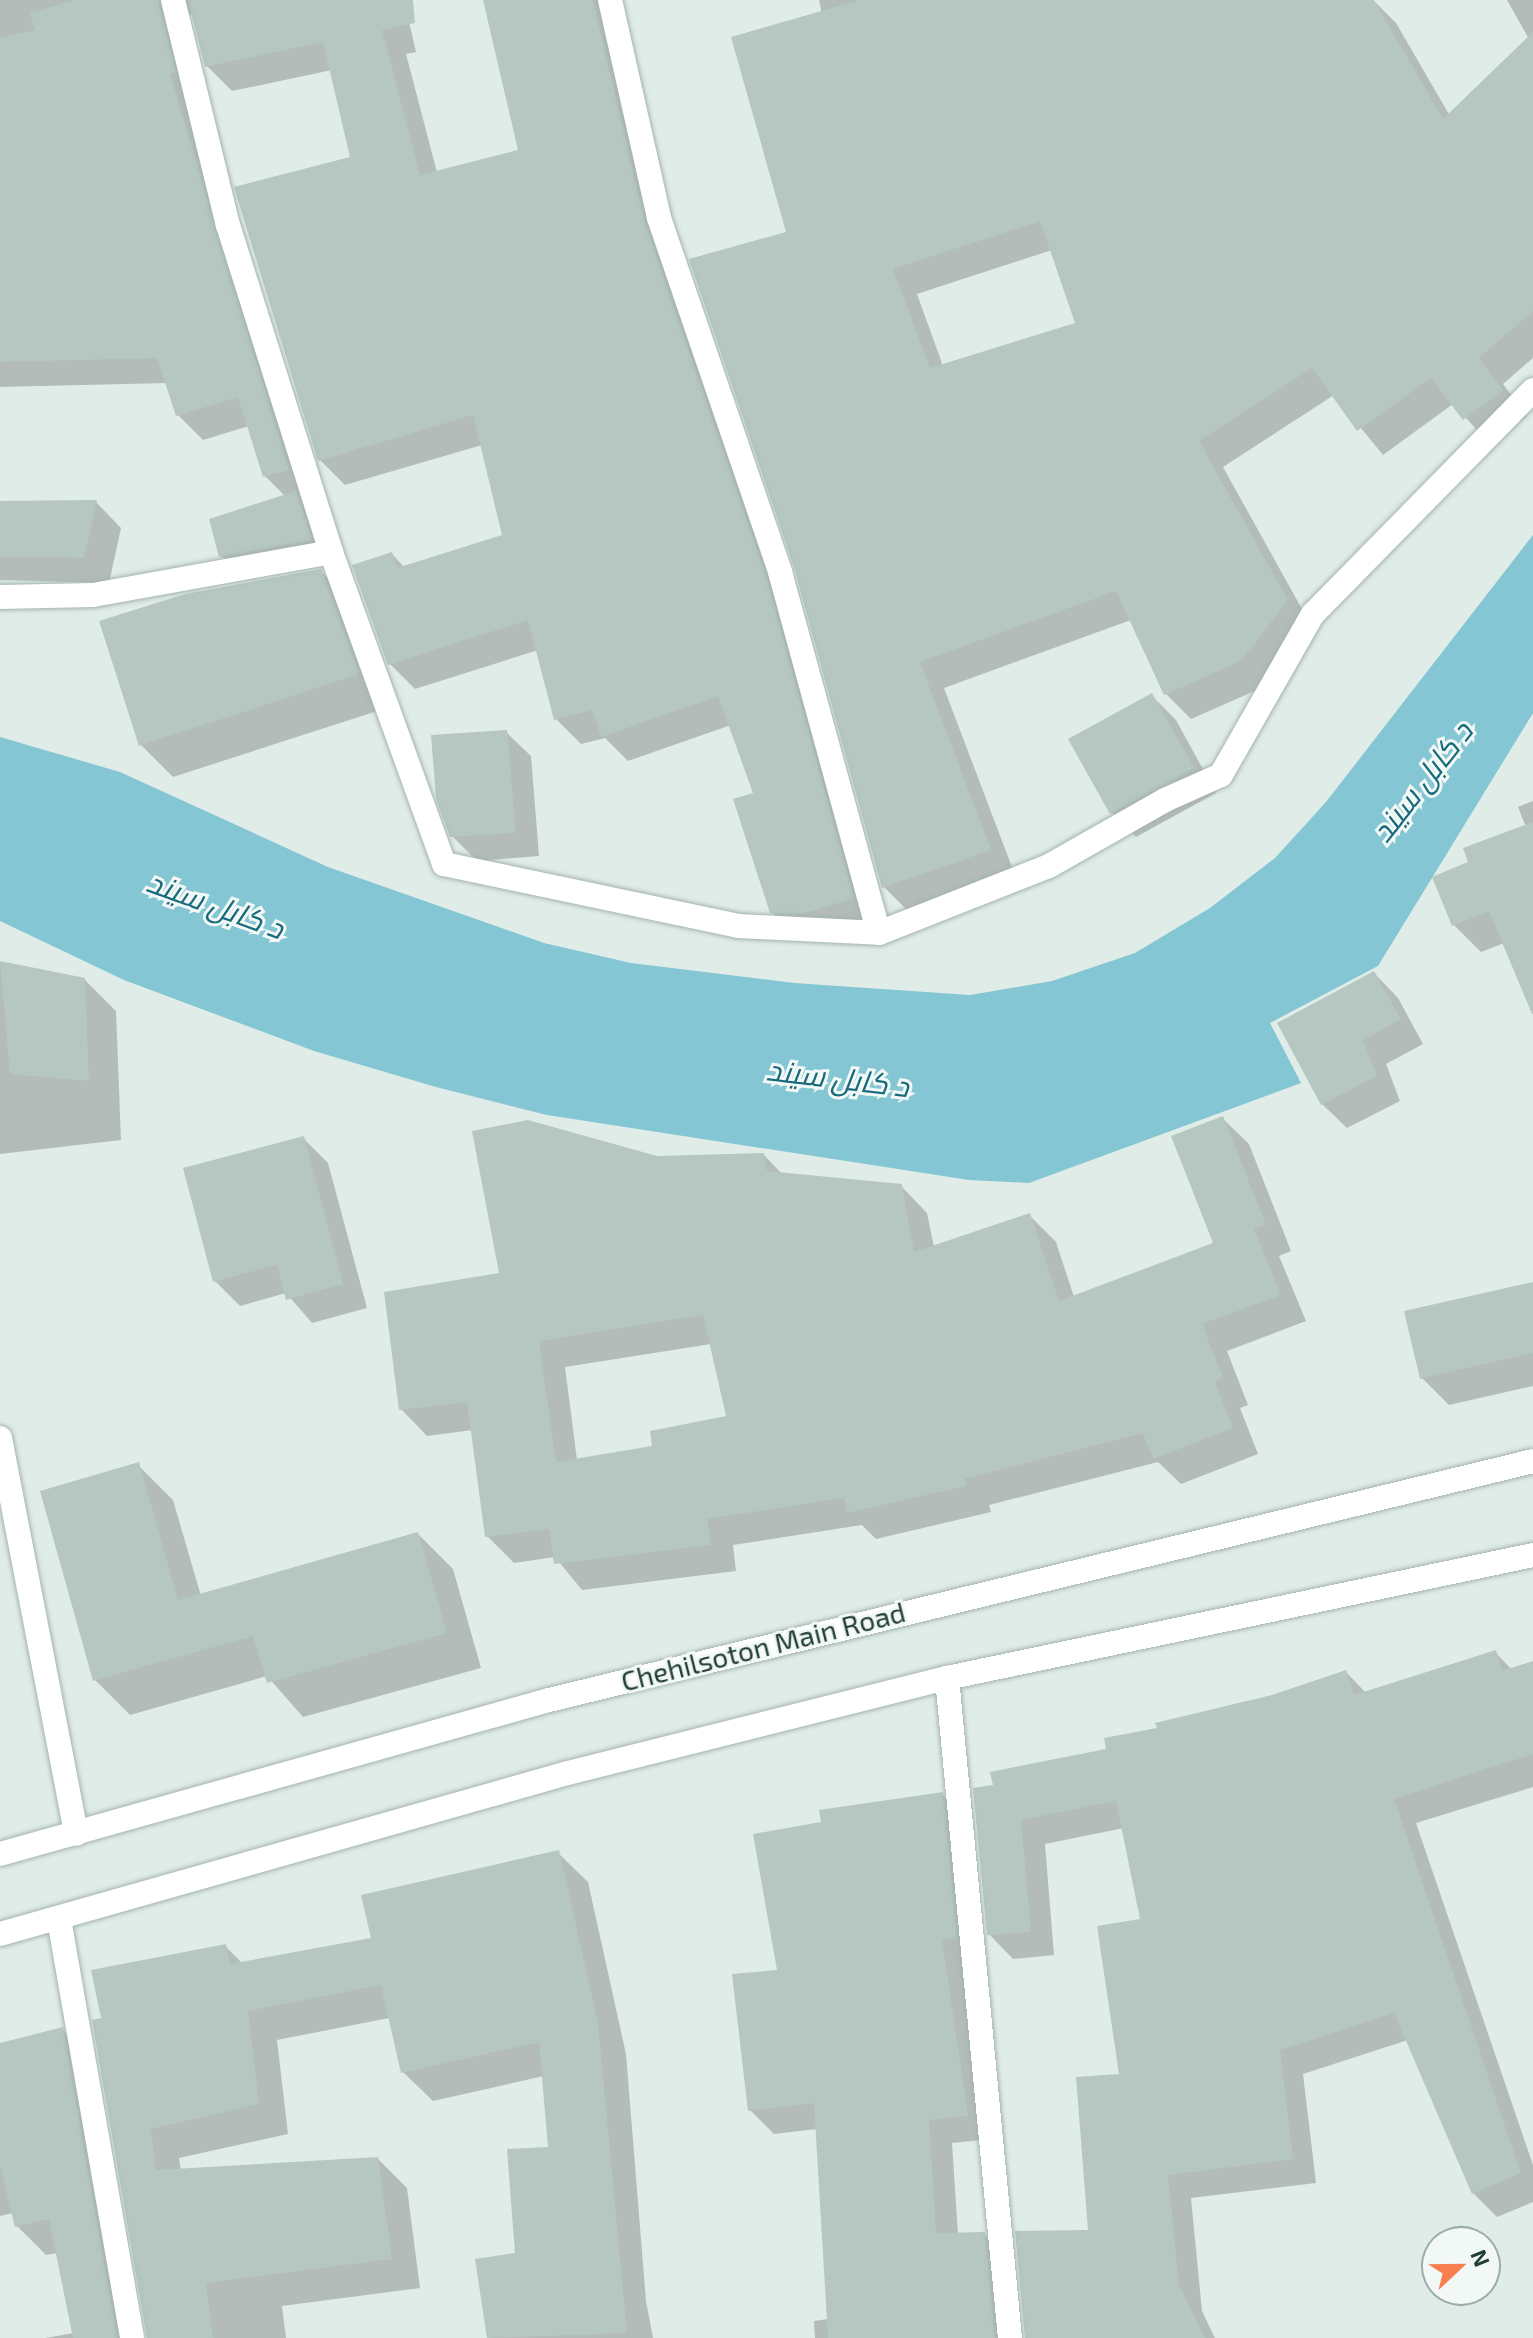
<!DOCTYPE html>
<meta charset="utf-8">
<style>
body{margin:0}
#map{position:relative;width:1533px;height:2338px;overflow:hidden;background:#e0ece7;font-family:"Exo 2",Cairo,sans-serif}
div>[style]{position:absolute}
.water>*{inset:0;background:#85c6d4}
.shadow>*{inset:0;background:#0003}
.building>*{inset:0;background:#b5c7c0}
.roads{filter:drop-shadow(0 0 2px #a3b4ae) drop-shadow(0 0 2px #a3b4ae)}
.minor>*{height:24px;margin:-12px;padding:0 12px;transform-origin:12px;border-radius:12px;background:#fff}
.secondary>*{height:24px;margin:-12px;padding:0 12px;transform-origin:12px;border-radius:12px;background:#fff}
span{translate:-50% -50%;white-space:nowrap;text-align:center;line-height:1.15;-webkit-text-stroke:6px #f1f8f5;paint-order:stroke}
.street-label{font-size:28px;color:#203d36}
.water-label{font-size:30px;color:#17697c;font-style:italic}
.north{position:absolute;left:1421px;top:2226px;width:80px;height:80px;box-sizing:border-box;background:#f1f8f5;border:2px solid #9dada9;border-radius:50%;rotate:68deg;font-size:22px;font-weight:700;line-height:32px;text-align:center;color:#203d36}
.north::after{content:'';display:block;margin:auto;width:28px;height:36px;background:#f97f51;clip-path:polygon(50% 0,100% 100%,50% 72%,0 100%)}
</style>
<div id="map">
<div class="water">
<div style="clip-path:polygon(1533px 535px,1533px 713px,1378px 966px,1270px 1023px,1301px 1083px,1029px 1183px,969px 1180px,547px 1115px,436px 1087px,314px 1051px,124px 980px,0 921px,0 737px,120px 772px,328px 867px,544px 943px,631px 963px,794px 983px,970px 995px,1052px 981px,1135px 953px,1210px 908px,1275px 858px,1326px 802px)"></div>
</div>
<div class="shadow">
<div style="clip-path:polygon(0 0,404px 0,416px 52px,406px 54px,438px 176px,521px 151px,485px 0,610px 0,669px 250px,878px 923px,797px 937px,772px 912px,756px 794px,731px 725px,628px 761px,605px 738px,581px 744px,556px 719px,538px 650px,415px 689px,390px 664px,392px 554px,405px 568px,505px 536px,482px 445px,345px 485px,320px 460px,353px 158px,332px 70px,232px 91px,207px 66px,192px 13px,183px 22px,313px 495px,301px 498px,320px 517px,335px 564px,246px 580px,221px 556px,285px 496px,265px 476px,249px 426px,203px 440px,178px 415px,168px 383px,0 387px)"></div>
<div style="clip-path:polygon(evenodd,819px 0,1373px 0,1396px 23px,1450px 116px,1529px 39px,1507px 0,1533px 0,1533px 358px,1503px 384px,1527px 416px,1490px 444px,1453px 404px,1383px 455px,1334px 395px,1223px 467px,1312px 627px,1266px 686px,1191px 719px,1166px 694px,1131px 620px,944px 688px,1015px 875px,909px 912px,884px 887px,788px 233px,822px 14px,819px 0,1052px 250px,1077px 324px,943px 366px,917px 294px,1052px 250px)"></div>
<div style="clip-path:polygon(96px 502px,121px 528px,109px 583px,0 580px,0 503px)"></div>
<div style="clip-path:polygon(321px 571px,353px 603px,390px 707px,173px 777px,141px 745px)"></div>
<div style="clip-path:polygon(1151px 695px,1176px 720px,1216px 793px,1136px 837px,1112px 813px)"></div>
<div style="clip-path:polygon(506px 732px,531px 756px,539px 856px,477px 861px,452px 836px)"></div>
<div style="clip-path:polygon(1533px 801px,1533px 932px,1481px 952px,1454px 925px,1470px 863px,1526px 827px,1518px 807px)"></div>
<div style="clip-path:polygon(0 963px,84px 979px,116px 1011px,121px 1140px,0 1154px)"></div>
<div style="clip-path:polygon(1374px 973px,1398px 998px,1423px 1044px,1386px 1064px,1400px 1101px,1347px 1128px,1322px 1104px)"></div>
<div style="clip-path:polygon(evenodd,1222px 1118px,1249px 1144px,1291px 1251px,1279px 1256px,1306px 1321px,1227px 1351px,1248px 1405px,1240px 1408px,1258px 1454px,1181px 1484px,1158px 1462px,989px 1505px,991px 1512px,876px 1539px,862px 1525px,733px 1545px,736px 1571px,582px 1590px,555px 1557px,514px 1563px,487px 1536px,473px 1430px,427px 1436px,401px 1409px,502px 1275px,657px 1158px,764px 1155px,782px 1174px,901px 1186px,927px 1213px,934px 1247px,1029px 1215px,1056px 1242px,1074px 1297px,1216px 1244px,1222px 1118px,711px 1344px,728px 1418px,654px 1447px,577px 1460px,565px 1367px,711px 1344px)"></div>
<div style="clip-path:polygon(303px 1138px,328px 1163px,367px 1308px,312px 1323px,286px 1293px,240px 1306px,215px 1281px)"></div>
<div style="clip-path:polygon(1533px 1284px,1533px 1386px,1449px 1405px,1422px 1378px)"></div>
<div style="clip-path:polygon(138px 1465px,173px 1500px,201px 1596px,418px 1534px,453px 1569px,481px 1668px,303px 1717px,267px 1676px,130px 1715px,95px 1680px)"></div>
<div style="clip-path:polygon(1495px 1652px,1512px 1670px,1533px 1663px,1533px 1787px,1416px 1823px,1533px 2165px,1533px 2202px,1497px 2217px,1473px 2193px,1408px 2040px,1303px 2074px,1316px 2183px,1191px 2198px,1202px 2311px,1215px 2338px,1026px 2338px,1090px 2232px,1122px 2075px,1142px 1921px,1124px 1828px,1045px 1844px,1054px 1955px,1013px 1959px,989px 1934px,996px 1786px,1346px 1672px,1366px 1693px)"></div>
<div style="clip-path:polygon(942px 1794px,966px 1818px,992px 2139px,952px 2143px,958px 2234px,984px 2234px,1008px 2258px,1016px 2338px,815px 2338px,814px 2321px,828px 2319px,817px 2129px,774px 2134px,750px 2110px,779px 1972px,823px 1824px)"></div>
<div style="clip-path:polygon(558px 1853px,588px 1882px,626px 2054px,646px 2301px,653px 2338px,489px 2338px,478px 2260px,517px 2254px,550px 2148px,544px 2076px,433px 2101px,403px 2072px,389px 2018px,277px 2040px,288px 2134px,179px 2158px,181px 2171px,378px 2159px,407px 2188px,420px 2288px,282px 2306px,286px 2338px,147px 2338px,103px 2019px,225px 1946px,242px 1963px,373px 1939px)"></div>
<div style="clip-path:polygon(62px 2029px,92px 2059px,140px 2338px,45px 2338px,74px 2333px,58px 2253px,46px 2255px,17px 2226px,13px 2213px,0 2216px,0 2046px)"></div>
</div>
<div class="building">
<div style="clip-path:polygon(75px 0,158px 0,176px 73px,170px 74px,289px 470px,263px 477px,238px 397px,176px 416px,157px 358px,0 362px,0 38px,35px 30px,30px 13px)"></div>
<div style="clip-path:polygon(188px 0,413px 0,415px 23px,382px 30px,420px 175px,518px 150px,483px 0,593px 0,645px 223px,766px 576px,854px 898px,802px 914px,770px 913px,733px 799px,753px 793px,718px 696px,601px 737px,592px 710px,554px 720px,528px 620px,388px 665px,352px 565px,392px 552px,397px 568px,502px 535px,473px 415px,318px 461px,234px 187px,350px 157px,323px 42px,205px 67px)"></div>
<div style="clip-path:polygon(evenodd,860px 0,1374px 0,1443px 119px,1533px 32px,1533px 311px,1479px 358px,1503px 390px,1463px 420px,1431px 378px,1357px 431px,1312px 368px,1199px 441px,1288px 600px,1241px 661px,1164px 695px,1116px 591px,920px 662px,991px 850px,882px 888px,794px 567px,689px 259px,786px 232px,731px 37px,860px 0,1040px 221px,1075px 323px,930px 368px,893px 269px,1040px 221px)"></div>
<div style="clip-path:polygon(296px 491px,312px 540px,219px 557px,209px 519px)"></div>
<div style="clip-path:polygon(97px 500px,84px 558px,0 557px,0 501px)"></div>
<div style="clip-path:polygon(321px 569px,359px 674px,139px 746px,99px 621px,185px 594px)"></div>
<div style="clip-path:polygon(1152px 693px,1194px 768px,1110px 814px,1068px 739px)"></div>
<div style="clip-path:polygon(507px 730px,516px 833px,450px 837px,436px 799px,431px 735px)"></div>
<div style="clip-path:polygon(1533px 822px,1533px 1014px,1532px 1014px,1489px 911px,1452px 926px,1432px 877px,1468px 862px,1463px 848px)"></div>
<div style="clip-path:polygon(0 961px,85px 978px,89px 1081px,10px 1074px)"></div>
<div style="clip-path:polygon(1374px 971px,1401px 1019px,1363px 1040px,1377px 1076px,1321px 1105px,1277px 1023px)"></div>
<div style="clip-path:polygon(evenodd,1223px 1116px,1266px 1225px,1254px 1229px,1281px 1295px,1202px 1324px,1223px 1378px,1215px 1382px,1233px 1428px,1153px 1459px,1143px 1433px,964px 1479px,966px 1486px,847px 1513px,844px 1498px,707px 1519px,711px 1545px,554px 1564px,549px 1529px,485px 1537px,467px 1402px,399px 1410px,384px 1292px,499px 1273px,472px 1131px,528px 1120px,657px 1156px,764px 1153px,767px 1171px,902px 1184px,914px 1252px,1030px 1213px,1059px 1301px,1213px 1243px,1171px 1136px,1223px 1116px,703px 1315px,726px 1416px,650px 1431px,652px 1446px,556px 1462px,539px 1341px,703px 1315px)"></div>
<div style="clip-path:polygon(304px 1136px,343px 1284px,286px 1300px,277px 1265px,213px 1282px,183px 1168px)"></div>
<div style="clip-path:polygon(1533px 1282px,1533px 1353px,1420px 1379px,1404px 1311px)"></div>
<div style="clip-path:polygon(139px 1462px,178px 1600px,418px 1532px,447px 1633px,267px 1683px,253px 1636px,93px 1681px,40px 1491px)"></div>
<div style="clip-path:polygon(1496px 1650px,1502px 1671px,1533px 1661px,1533px 1754px,1394px 1799px,1521px 2173px,1472px 2194px,1394px 2013px,1280px 2050px,1293px 2159px,1168px 2175px,1179px 2285px,1205px 2338px,1025px 2338px,1015px 2231px,1088px 2230px,1076px 2077px,1119px 2074px,1097px 1926px,1140px 1919px,1116px 1801px,1021px 1820px,1031px 1932px,987px 1935px,973px 1788px,993px 1785px,990px 1772px,1106px 1749px,1104px 1738px,1157px 1728px,1155px 1723px,1272px 1695px,1346px 1670px,1354px 1695px)"></div>
<div style="clip-path:polygon(943px 1792px,957px 1937px,942px 1939px,968px 2116px,929px 2120px,936px 2233px,985px 2232px,995px 2338px,828px 2338px,814px 2103px,748px 2111px,732px 1974px,777px 1970px,753px 1834px,821px 1822px,819px 1810px)"></div>
<div style="clip-path:polygon(559px 1850px,598px 2023px,627px 2333px,487px 2338px,475px 2259px,515px 2253px,507px 2149px,548px 2147px,539px 2042px,401px 2073px,381px 1985px,248px 2011px,259px 2104px,151px 2129px,156px 2170px,378px 2157px,392px 2259px,206px 2283px,213px 2338px,147px 2338px,92px 2020px,101px 2018px,91px 1970px,226px 1944px,230px 1964px,371px 1938px,361px 1895px)"></div>
<div style="clip-path:polygon(63px 2027px,117px 2338px,73px 2338px,49px 2219px,15px 2227px,0 2165px,0 2043px)"></div>
</div>
<div class="roads">
<div class="minor">
<div style="left:173px;top:0;width:232px;rotate:76.3deg"></div>
<div style="left:228px;top:225px;width:343px;rotate:72.5deg"></div>
<div style="left:331px;top:552px;width:332px;rotate:70.1deg"></div>
<div style="left:444px;top:864px;width:300px;rotate:11.9deg"></div>
<div style="left:738px;top:926px;width:141px;rotate:2.8deg"></div>
<div style="left:879px;top:933px;width:183px;rotate:-21.5deg"></div>
<div style="left:1049px;top:866px;width:133px;rotate:-29.6deg"></div>
<div style="left:1165px;top:800px;width:61px;rotate:-24.1deg"></div>
<div style="left:1221px;top:775px;width:185px;rotate:-60.3deg"></div>
<div style="left:1313px;top:614px;width:314px;rotate:-45.5deg"></div>
<div style="left:610px;top:0;width:223px;rotate:77.3deg"></div>
<div style="left:659px;top:218px;width:374px;rotate:71.1deg"></div>
<div style="left:780px;top:572px;width:374px;rotate:74.7deg"></div>
<div style="left:0;top:597px;width:93px;rotate:-1.2deg"></div>
<div style="left:93px;top:595px;width:242px;rotate:-10.2deg"></div>
<div style="left:0;top:1438px;width:403px;rotate:79.1deg"></div>
<div style="left:947px;top:1678px;width:663px;rotate:84.55deg"></div>
<div style="left:59px;top:1919px;width:425px;rotate:80.1deg"></div>
</div>
<div class="secondary">
<div style="left:0;top:1854px;width:570px;rotate:-15.67deg"></div>
<div style="left:549px;top:1700px;width:1013px;rotate:-13.65deg"></div>
<div style="left:0;top:1934px;width:590px;rotate:-15.83deg"></div>
<div style="left:568px;top:1773px;width:391px;rotate:-14.1deg"></div>
<div style="left:947px;top:1678px;width:599px;rotate:-11.85deg"></div>
</div>
</div>
<div class="street-label">
<span style="left:763px;top:1646px;rotate:-14deg">Chehilsoton Main Road</span>
</div>
<div class="water-label">
<span style="left:1421px;top:781px;rotate:-52deg">د کابل سيند</span>
<span style="left:216px;top:904px;rotate:20deg">د کابل سيند</span>
<span style="left:838px;top:1077px;rotate:7deg">د کابل سيند</span>
</div>
<div class="north">N</div>
</div>
